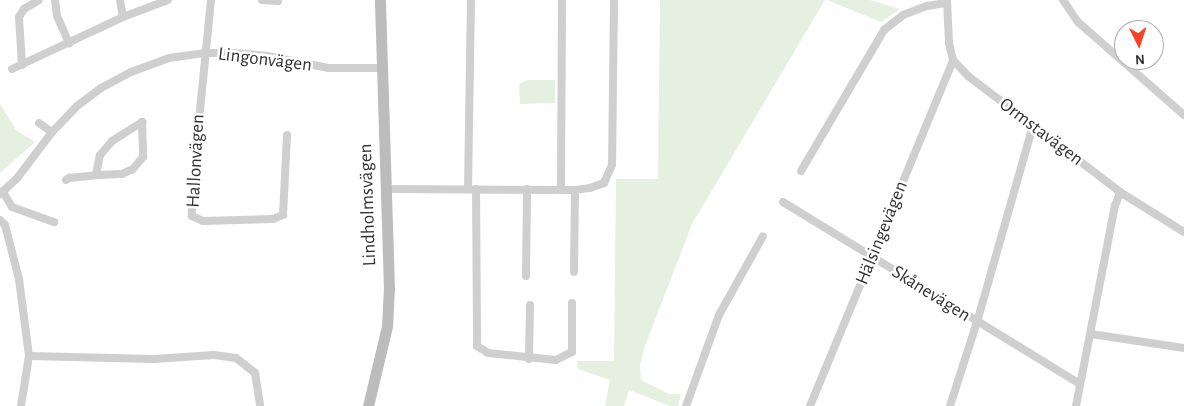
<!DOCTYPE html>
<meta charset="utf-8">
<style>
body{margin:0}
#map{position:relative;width:1184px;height:406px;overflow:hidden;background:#fff;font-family:"Alegreya Sans",sans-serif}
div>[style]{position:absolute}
.green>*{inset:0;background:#e5f0e0}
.minor>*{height:8px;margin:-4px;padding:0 4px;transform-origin:4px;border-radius:4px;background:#cfcfcf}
.secondary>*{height:11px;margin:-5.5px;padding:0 5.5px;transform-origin:5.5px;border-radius:5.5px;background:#bcbcbc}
span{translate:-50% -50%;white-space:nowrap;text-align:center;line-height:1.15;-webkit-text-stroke:5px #fff;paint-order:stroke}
.street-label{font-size:19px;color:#323232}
.north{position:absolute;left:1114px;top:20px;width:50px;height:50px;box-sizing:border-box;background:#fff;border:1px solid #adadad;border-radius:50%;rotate:176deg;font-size:14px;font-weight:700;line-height:20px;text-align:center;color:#323232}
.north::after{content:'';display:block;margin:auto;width:18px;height:22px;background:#f64027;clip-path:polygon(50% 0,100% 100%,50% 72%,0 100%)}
</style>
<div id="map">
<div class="green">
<div style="clip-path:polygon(660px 0,825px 0,692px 224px,645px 346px,640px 365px,641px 380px,669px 394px,681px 394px,678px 406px,670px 406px,629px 390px,624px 406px,605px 406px,610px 380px,578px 369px,577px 361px,614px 361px,616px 179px,658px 179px)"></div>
<div style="clip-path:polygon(827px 0,870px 0,900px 9px,881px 22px)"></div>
<div style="clip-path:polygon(528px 80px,555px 80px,555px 103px,520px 104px,519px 84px)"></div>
<div style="clip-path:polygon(0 104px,16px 130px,35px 142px,0 173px)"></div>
</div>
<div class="minor">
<div style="left:55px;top:0;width:16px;rotate:83deg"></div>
<div style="left:57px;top:16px;width:30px;rotate:66deg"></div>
<div style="left:120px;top:0;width:17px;rotate:80deg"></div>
<div style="left:123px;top:17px;width:48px;rotate:-20.7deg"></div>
<div style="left:211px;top:0;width:181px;rotate:95.7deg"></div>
<div style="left:193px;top:180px;width:36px;rotate:92deg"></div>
<div style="left:192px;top:216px;width:12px;rotate:24deg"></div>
<div style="left:203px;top:221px;width:70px;rotate:-1.6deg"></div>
<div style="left:273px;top:219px;width:11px;rotate:-22deg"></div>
<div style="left:283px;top:215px;width:80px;rotate:-87.1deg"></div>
<div style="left:262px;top:0;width:16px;rotate:4deg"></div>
<div style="left:947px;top:0;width:43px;rotate:87.3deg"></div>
<div style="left:949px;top:43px;width:17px;rotate:77deg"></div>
<div style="left:953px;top:60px;width:22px;rotate:47deg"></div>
<div style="left:968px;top:76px;width:191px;rotate:37.3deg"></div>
<div style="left:1120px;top:192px;width:75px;rotate:32deg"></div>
<div style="left:1063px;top:0;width:27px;rotate:56deg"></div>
<div style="left:1078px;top:22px;width:141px;rotate:41.3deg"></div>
<div style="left:22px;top:65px;width:48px;rotate:-93.6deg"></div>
<div style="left:19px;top:17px;width:9px;rotate:-58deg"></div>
<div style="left:24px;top:9px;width:17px;rotate:-31deg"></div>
<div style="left:12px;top:69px;width:123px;rotate:-25.1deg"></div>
<div style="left:39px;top:123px;width:16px;rotate:35deg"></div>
<div style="left:801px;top:171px;width:164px;rotate:-59.5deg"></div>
<div style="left:884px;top:30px;width:24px;rotate:-38deg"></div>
<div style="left:903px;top:15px;width:26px;rotate:-21deg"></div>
<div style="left:927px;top:6px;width:20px;rotate:-9deg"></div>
<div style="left:66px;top:180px;width:4px;rotate:-34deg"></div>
<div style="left:69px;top:178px;width:27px;rotate:-6deg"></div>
<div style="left:96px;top:175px;width:20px;rotate:-79deg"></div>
<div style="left:100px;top:155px;width:18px;rotate:-49deg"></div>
<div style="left:112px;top:141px;width:36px;rotate:-32deg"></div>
<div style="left:142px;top:122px;width:35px;rotate:88deg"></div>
<div style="left:143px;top:157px;width:16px;rotate:130deg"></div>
<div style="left:133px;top:169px;width:12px;rotate:156deg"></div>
<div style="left:122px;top:174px;width:26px;rotate:178deg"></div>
<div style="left:385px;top:189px;width:190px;rotate:0.3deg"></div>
<div style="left:575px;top:190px;width:15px;rotate:-8deg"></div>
<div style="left:590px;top:188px;width:15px;rotate:-20deg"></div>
<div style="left:604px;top:183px;width:20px;rotate:-66deg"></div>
<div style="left:612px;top:165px;width:165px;rotate:-89.3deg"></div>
<div style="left:468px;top:189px;width:189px;rotate:-89.1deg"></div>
<div style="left:476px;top:189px;width:157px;rotate:89.6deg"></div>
<div style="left:477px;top:346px;width:13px;rotate:32deg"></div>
<div style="left:488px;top:353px;width:68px;rotate:5.9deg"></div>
<div style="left:556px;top:360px;width:18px;rotate:-27deg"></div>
<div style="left:572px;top:352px;width:49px;rotate:-90deg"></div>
<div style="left:561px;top:189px;width:189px;rotate:-89.7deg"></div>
<div style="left:3px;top:192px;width:17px;rotate:59deg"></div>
<div style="left:12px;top:207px;width:45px;rotate:19.7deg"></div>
<div style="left:0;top:194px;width:25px;rotate:-43deg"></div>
<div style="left:18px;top:177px;width:56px;rotate:-52.9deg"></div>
<div style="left:52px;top:132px;width:36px;rotate:-46deg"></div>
<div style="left:77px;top:106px;width:30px;rotate:-37deg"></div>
<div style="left:101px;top:88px;width:34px;rotate:-28deg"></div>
<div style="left:131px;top:72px;width:40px;rotate:-20.2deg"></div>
<div style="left:169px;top:58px;width:35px;rotate:-8deg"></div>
<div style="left:204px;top:53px;width:31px"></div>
<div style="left:235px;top:53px;width:32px;rotate:5deg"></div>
<div style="left:267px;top:56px;width:63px;rotate:11deg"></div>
<div style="left:329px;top:68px;width:52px"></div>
<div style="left:783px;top:202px;width:348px;rotate:31.5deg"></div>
<div style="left:0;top:220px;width:7px;rotate:45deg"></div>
<div style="left:5px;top:225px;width:56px;rotate:75.5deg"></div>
<div style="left:19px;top:279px;width:78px;rotate:82.6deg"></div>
<div style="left:29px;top:356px;width:51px;rotate:99.1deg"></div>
<div style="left:574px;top:272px;width:82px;rotate:-89.3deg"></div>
<div style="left:526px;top:276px;width:87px;rotate:-89.3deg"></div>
<div style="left:1091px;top:334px;width:94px;rotate:8.6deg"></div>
<div style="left:29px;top:356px;width:125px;rotate:1.4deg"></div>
<div style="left:154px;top:359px;width:60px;rotate:-3.8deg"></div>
<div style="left:214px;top:355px;width:22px;rotate:8deg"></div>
<div style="left:236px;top:358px;width:24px;rotate:38deg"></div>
<div style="left:255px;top:373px;width:33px;rotate:81deg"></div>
<div style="left:529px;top:359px;width:54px;rotate:-88.9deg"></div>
<div style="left:686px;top:406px;width:97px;rotate:-70.1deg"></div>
<div style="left:719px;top:315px;width:90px;rotate:-60.9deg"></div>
<div style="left:810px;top:406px;width:374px;rotate:-67.5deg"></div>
<div style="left:950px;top:406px;width:88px;rotate:-72.2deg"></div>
<div style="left:977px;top:322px;width:204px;rotate:-74.1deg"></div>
<div style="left:1076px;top:406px;width:204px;rotate:-79deg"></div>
<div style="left:1115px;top:206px;width:15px;rotate:-70deg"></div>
</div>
<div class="secondary">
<div style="left:368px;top:406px;width:82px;rotate:-76.6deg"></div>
<div style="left:387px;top:326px;width:37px;rotate:-87deg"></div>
<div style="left:389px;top:289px;width:289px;rotate:-91.8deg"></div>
</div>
<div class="street-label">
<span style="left:265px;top:60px;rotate:7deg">Lingonvägen</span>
<span style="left:1041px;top:132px;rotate:37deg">Ormstavägen</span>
<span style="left:196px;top:161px;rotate:-87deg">Hallonvägen</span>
<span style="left:368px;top:205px;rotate:-92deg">Lindholmsvägen</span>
<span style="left:882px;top:233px;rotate:-68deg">Hälsingevägen</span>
<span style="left:931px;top:294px;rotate:32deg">Skånevägen</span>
</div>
<div class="north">N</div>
</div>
